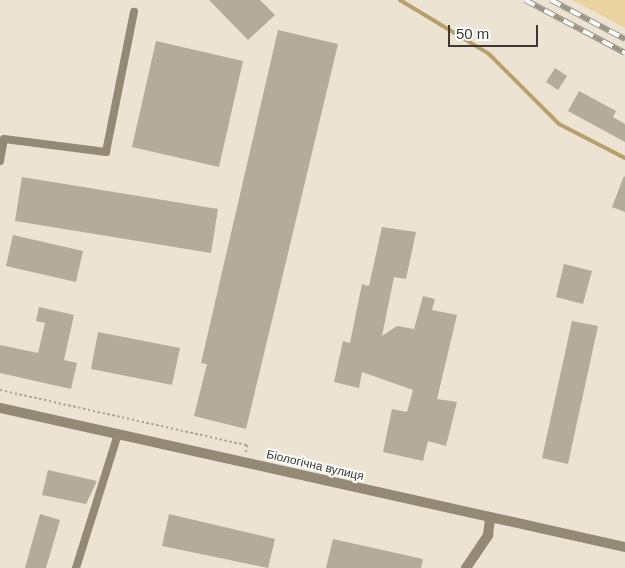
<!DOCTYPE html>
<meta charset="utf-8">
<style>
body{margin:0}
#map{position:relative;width:625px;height:568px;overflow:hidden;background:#ece3d2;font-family:Helvetica,sans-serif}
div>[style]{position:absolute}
.green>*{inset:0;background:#ebd3a1}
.stream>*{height:4px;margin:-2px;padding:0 2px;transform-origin:2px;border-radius:2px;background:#b8a06e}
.building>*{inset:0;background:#b4ac9b}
.path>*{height:2px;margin-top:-1px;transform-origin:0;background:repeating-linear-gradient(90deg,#aca598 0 2.5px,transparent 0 5px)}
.service>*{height:8px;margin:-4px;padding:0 4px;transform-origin:4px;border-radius:4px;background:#938974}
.minor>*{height:10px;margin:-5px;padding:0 5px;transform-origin:5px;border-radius:5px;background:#938974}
.rail>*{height:5.5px;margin-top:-2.75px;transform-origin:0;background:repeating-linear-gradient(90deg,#fff 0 11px,#9c9689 0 22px);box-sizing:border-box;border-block:1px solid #9c9689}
span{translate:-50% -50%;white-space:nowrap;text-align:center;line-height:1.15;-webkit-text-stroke:4px #fff;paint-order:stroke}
.street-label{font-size:12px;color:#3c3932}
.scale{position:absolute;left:448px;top:25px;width:90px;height:22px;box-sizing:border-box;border:2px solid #3c3932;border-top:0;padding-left:6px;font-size:15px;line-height:18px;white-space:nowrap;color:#3c3932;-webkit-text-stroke:4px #fff;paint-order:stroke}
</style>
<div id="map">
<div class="green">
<div style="clip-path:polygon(572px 0,625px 0,625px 28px)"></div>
</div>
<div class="stream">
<div style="left:400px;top:0;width:104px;rotate:31.2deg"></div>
<div style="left:489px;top:54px;width:99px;rotate:45deg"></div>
<div style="left:559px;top:124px;width:74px;rotate:27.3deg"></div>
</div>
<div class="building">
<div style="clip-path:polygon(209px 0,260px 0,275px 15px,248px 40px)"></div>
<div style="clip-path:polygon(278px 30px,338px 44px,246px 429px,194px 416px,207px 364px,201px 363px)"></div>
<div style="clip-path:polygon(156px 41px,243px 61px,219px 167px,132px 147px)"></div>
<div style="clip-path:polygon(555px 68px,567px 76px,558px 90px,546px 82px)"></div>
<div style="clip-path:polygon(579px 91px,616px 111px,613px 117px,625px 124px,625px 142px,568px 111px)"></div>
<div style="clip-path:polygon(624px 176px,625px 177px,625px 212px,612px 207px)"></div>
<div style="clip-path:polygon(22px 177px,218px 209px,211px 253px,15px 221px)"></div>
<div style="clip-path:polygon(382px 227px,416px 232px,406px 279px,394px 277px,382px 336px,397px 326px,414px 329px,423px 296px,435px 299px,432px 310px,457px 315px,437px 399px,457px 402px,446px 446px,428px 441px,423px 461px,383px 452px,392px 409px,407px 412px,413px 390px,362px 372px,359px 388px,334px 382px,343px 341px,350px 343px,362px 284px,369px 286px)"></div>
<div style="clip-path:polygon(13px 235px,83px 251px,76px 282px,6px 266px)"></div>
<div style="clip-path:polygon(564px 264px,592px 271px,583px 304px,556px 297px)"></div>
<div style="clip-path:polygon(39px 307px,74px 315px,64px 360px,77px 363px,71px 389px,0 373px,0 345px,38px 353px,45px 323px,36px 321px)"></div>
<div style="clip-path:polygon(572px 321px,598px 326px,568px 464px,542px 458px)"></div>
<div style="clip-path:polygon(98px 332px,180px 348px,172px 385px,91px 369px)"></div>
<div style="clip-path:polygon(48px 470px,97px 481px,86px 504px,42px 495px)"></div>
<div style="clip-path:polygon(40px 514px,60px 520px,46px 568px,25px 568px)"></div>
<div style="clip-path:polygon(169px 514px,275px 539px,268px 568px,162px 546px)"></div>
<div style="clip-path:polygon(333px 539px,423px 559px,421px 568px,326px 568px)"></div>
</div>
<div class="path">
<div style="left:0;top:390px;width:253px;rotate:12.6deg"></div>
<div style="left:247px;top:445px;width:7px;rotate:98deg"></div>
</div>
<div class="service">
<div style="left:0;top:161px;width:22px;rotate:-80deg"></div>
<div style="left:4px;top:139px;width:103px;rotate:7.3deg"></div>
<div style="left:106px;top:152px;width:143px;rotate:-78.7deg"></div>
<div style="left:76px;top:568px;width:140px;rotate:-72.6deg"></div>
</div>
<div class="minor">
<div style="left:0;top:408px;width:640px;rotate:12.54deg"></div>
<div style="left:466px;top:568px;width:40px;rotate:-56deg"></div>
<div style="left:488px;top:535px;width:17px;rotate:-83deg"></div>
</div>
<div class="rail">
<div style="left:525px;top:0;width:113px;rotate:27.9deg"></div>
<div style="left:551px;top:0;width:84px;rotate:27.8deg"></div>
</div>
<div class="street-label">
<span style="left:315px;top:466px;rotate:13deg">Біологічна вулиця</span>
</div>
<div class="scale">50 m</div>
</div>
